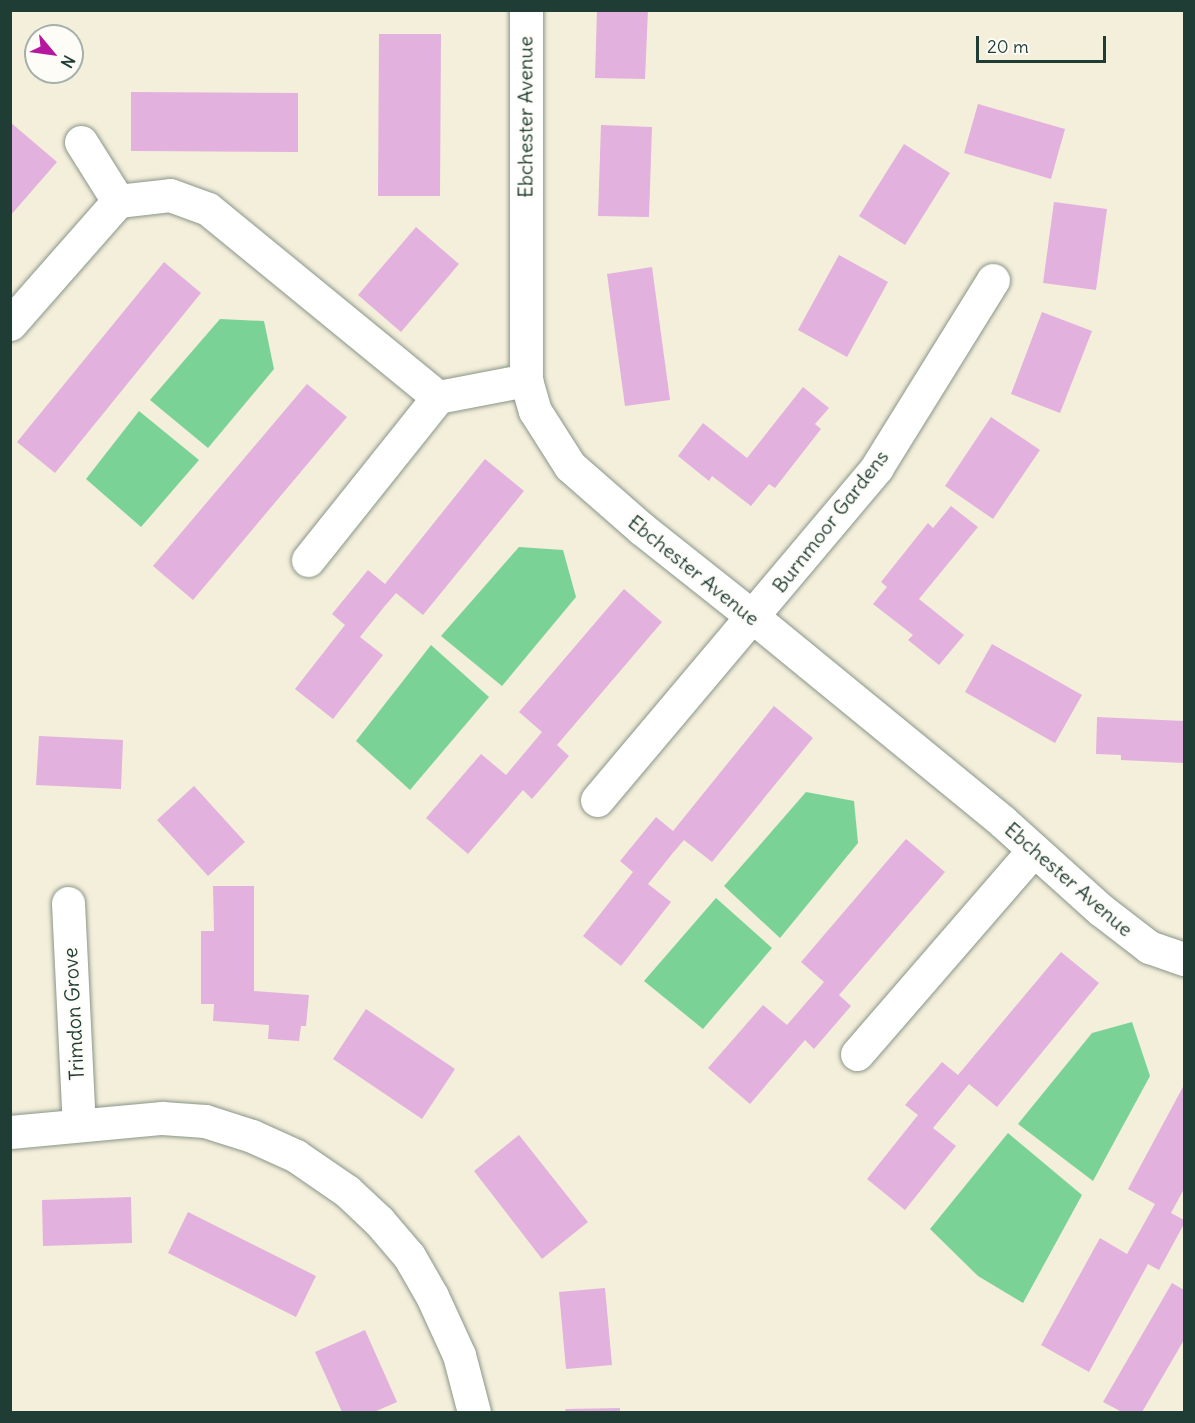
<!DOCTYPE html>
<style>
body{margin:0}
#map{position:relative;width:1195px;height:1423px;overflow:hidden;background:#f4efdb;font-family:Delius,sans-serif}
div>[style]{position:absolute}
.green>*{inset:0;background:#7ad297}
.building>*{inset:0;background:#e2b1de}
.roads{filter:drop-shadow(0 0 2px #8a9688) drop-shadow(0 0 2px #8a9688)}
.street>*{height:33px;margin:-16.5px;padding:0 16.5px;transform-origin:16.5px;border-radius:16.5px;background:#fff}
span{translate:-50% -50%;white-space:nowrap;text-align:center;line-height:1.15;-webkit-text-stroke:5px #fdfcf7;paint-order:stroke}
.street-label{font-size:20px;color:#1f3d34}
.frame{position:absolute;inset:0;border:12px solid #1f3d34;pointer-events:none}
.north{position:absolute;left:24px;top:24px;width:60px;height:60px;box-sizing:border-box;background:#fdfcf7;border:2px solid #a4b0a9;border-radius:50%;rotate:119deg;font-size:16px;font-weight:700;line-height:24px;text-align:center;color:#1f3d34}
.north::after{content:'';display:block;margin:auto;width:21px;height:27px;background:#b5179e;clip-path:polygon(50% 0,100% 100%,50% 72%,0 100%)}
.scale{position:absolute;left:976px;top:36px;width:130px;height:27px;box-sizing:border-box;border:3px solid #1f3d34;border-top:0;padding-left:8px;font-size:18px;line-height:21px;white-space:nowrap;color:#1f3d34;-webkit-text-stroke:4px #fdfcf7;paint-order:stroke}
</style>
<div id="map">
<div class="green">
<div style="clip-path:polygon(220px 319px,264px 321px,274px 369px,208px 448px,150px 400px)"></div>
<div style="clip-path:polygon(139px 411px,199px 460px,141px 527px,86px 479px)"></div>
<div style="clip-path:polygon(519px 547px,563px 550px,576px 597px,502px 686px,441px 636px)"></div>
<div style="clip-path:polygon(431px 645px,489px 697px,410px 790px,356px 741px)"></div>
<div style="clip-path:polygon(806px 792px,854px 801px,858px 843px,780px 938px,724px 886px)"></div>
<div style="clip-path:polygon(716px 898px,772px 948px,703px 1029px,644px 981px)"></div>
<div style="clip-path:polygon(1132px 1022px,1150px 1076px,1093px 1181px,1018px 1124px,1092px 1033px)"></div>
<div style="clip-path:polygon(1008px 1133px,1082px 1195px,1023px 1303px,978px 1276px,930px 1229px)"></div>
</div>
<div class="building">
<div style="clip-path:polygon(597px 10px,648px 10px,645px 79px,595px 78px)"></div>
<div style="clip-path:polygon(379px 34px,441px 34px,440px 196px,378px 196px)"></div>
<div style="clip-path:polygon(131px 92px,298px 93px,298px 152px,131px 151px)"></div>
<div style="clip-path:polygon(978px 104px,1065px 129px,1051px 179px,964px 153px)"></div>
<div style="clip-path:polygon(10px 122px,57px 162px,10px 216px)"></div>
<div style="clip-path:polygon(601px 125px,652px 127px,649px 217px,598px 216px)"></div>
<div style="clip-path:polygon(904px 144px,950px 173px,905px 245px,859px 216px)"></div>
<div style="clip-path:polygon(1054px 202px,1107px 209px,1096px 290px,1043px 283px)"></div>
<div style="clip-path:polygon(416px 227px,459px 264px,401px 332px,358px 295px)"></div>
<div style="clip-path:polygon(839px 255px,888px 282px,847px 357px,798px 330px)"></div>
<div style="clip-path:polygon(164px 262px,201px 293px,55px 473px,17px 442px)"></div>
<div style="clip-path:polygon(652px 267px,670px 400px,625px 406px,607px 274px)"></div>
<div style="clip-path:polygon(1042px 312px,1092px 331px,1060px 413px,1011px 394px)"></div>
<div style="clip-path:polygon(307px 384px,347px 417px,193px 600px,153px 566px)"></div>
<div style="clip-path:polygon(803px 387px,829px 408px,815px 424px,821px 429px,775px 488px,769px 484px,751px 506px,712px 476px,709px 481px,678px 456px,703px 423px,747px 458px)"></div>
<div style="clip-path:polygon(991px 417px,1040px 450px,993px 519px,945px 486px)"></div>
<div style="clip-path:polygon(485px 459px,524px 491px,423px 615px,396px 593px,384px 607px,360px 637px,383px 655px,333px 719px,295px 689px,345px 625px,332px 614px,368px 570px,385px 584px)"></div>
<div style="clip-path:polygon(951px 506px,978px 527px,919px 599px,964px 635px,939px 665px,908px 640px,913px 635px,873px 604px,887px 587px,881px 582px,928px 523px,933px 528px)"></div>
<div style="clip-path:polygon(624px 589px,662px 622px,557px 745px,569px 756px,532px 799px,523px 790px,468px 854px,426px 818px,481px 754px,506px 775px,542px 732px,519px 712px)"></div>
<div style="clip-path:polygon(992px 644px,1082px 695px,1055px 743px,965px 692px)"></div>
<div style="clip-path:polygon(774px 706px,813px 738px,712px 862px,684px 840px,672px 854px,648px 884px,671px 902px,621px 966px,583px 936px,633px 872px,620px 861px,656px 817px,673px 831px)"></div>
<div style="clip-path:polygon(1097px 717px,1184px 721px,1184px 763px,1121px 760px,1121px 755px,1096px 754px)"></div>
<div style="clip-path:polygon(39px 736px,123px 740px,121px 789px,36px 785px)"></div>
<div style="clip-path:polygon(194px 786px,245px 842px,208px 876px,157px 820px)"></div>
<div style="clip-path:polygon(906px 839px,945px 872px,839px 995px,851px 1006px,839px 1020px,814px 1049px,805px 1040px,750px 1104px,708px 1068px,763px 1005px,787px 1025px,824px 982px,801px 962px)"></div>
<div style="clip-path:polygon(213px 886px,254px 886px,254px 991px,309px 995px,306px 1026px,301px 1026px,299px 1041px,268px 1039px,269px 1025px,213px 1021px,214px 1004px,201px 1004px,201px 931px,214px 931px)"></div>
<div style="clip-path:polygon(1061px 952px,1099px 983px,997px 1107px,969px 1084px,933px 1128px,956px 1146px,905px 1210px,867px 1179px,918px 1115px,905px 1105px,942px 1062px,958px 1075px)"></div>
<div style="clip-path:polygon(366px 1009px,455px 1069px,422px 1119px,333px 1059px)"></div>
<div style="clip-path:polygon(1184px 1085px,1184px 1189px,1171px 1213px,1184px 1220px,1184px 1224px,1159px 1270px,1148px 1264px,1089px 1372px,1041px 1345px,1100px 1238px,1127px 1254px,1155px 1204px,1128px 1189px)"></div>
<div style="clip-path:polygon(519px 1135px,588px 1222px,542px 1259px,474px 1171px)"></div>
<div style="clip-path:polygon(131px 1197px,132px 1243px,43px 1246px,42px 1200px)"></div>
<div style="clip-path:polygon(188px 1212px,316px 1276px,296px 1317px,168px 1253px)"></div>
<div style="clip-path:polygon(1172px 1283px,1184px 1290px,1184px 1340px,1142px 1412px,1122px 1412px,1103px 1402px)"></div>
<div style="clip-path:polygon(605px 1288px,612px 1365px,566px 1369px,559px 1292px)"></div>
<div style="clip-path:polygon(365px 1330px,397px 1402px,374px 1412px,342px 1412px,315px 1352px)"></div>
<div style="clip-path:polygon(620px 1408px,620px 1412px,566px 1412px,565px 1409px)"></div>
</div>
<div class="roads">
<div class="street">
<div style="left:526px;top:10px;width:370px;rotate:90deg"></div>
<div style="left:526px;top:380px;width:32px;rotate:74deg"></div>
<div style="left:535px;top:411px;width:65px;rotate:57.5deg"></div>
<div style="left:570px;top:466px;width:96px;rotate:41.2deg"></div>
<div style="left:642px;top:529px;width:142px;rotate:38.4deg"></div>
<div style="left:753px;top:617px;width:322px;rotate:39.3deg"></div>
<div style="left:1002px;top:821px;width:133px;rotate:42deg"></div>
<div style="left:1101px;top:910px;width:61px;rotate:37.6deg"></div>
<div style="left:1149px;top:947px;width:37px;rotate:19deg"></div>
<div style="left:81px;top:142px;width:70px;rotate:57.9deg"></div>
<div style="left:10px;top:324px;width:164px;rotate:-48.7deg"></div>
<div style="left:118px;top:201px;width:52px;rotate:-6.6deg"></div>
<div style="left:170px;top:195px;width:40px;rotate:20.2deg"></div>
<div style="left:208px;top:209px;width:297px;rotate:39.3deg"></div>
<div style="left:438px;top:397px;width:90px;rotate:-10.9deg"></div>
<div style="left:308px;top:560px;width:208px;rotate:-51.4deg"></div>
<div style="left:597px;top:800px;width:435px;rotate:-49.9deg"></div>
<div style="left:877px;top:467px;width:220px;rotate:-58.2deg"></div>
<div style="left:68px;top:903px;width:222px;rotate:87.2deg"></div>
<div style="left:857px;top:1054px;width:270px;rotate:-49.1deg"></div>
<div style="left:10px;top:1132px;width:153px;rotate:-5.3deg"></div>
<div style="left:162px;top:1118px;width:43px;rotate:4deg"></div>
<div style="left:205px;top:1121px;width:49px;rotate:17.7deg"></div>
<div style="left:252px;top:1136px;width:48px;rotate:24.4deg"></div>
<div style="left:296px;top:1156px;width:62px;rotate:34.5deg"></div>
<div style="left:347px;top:1191px;width:44px;rotate:43.2deg"></div>
<div style="left:379px;top:1221px;width:46px;rotate:49.4deg"></div>
<div style="left:409px;top:1256px;width:46px;rotate:60.1deg"></div>
<div style="left:432px;top:1296px;width:65px;rotate:65.4deg"></div>
<div style="left:459px;top:1355px;width:59px;rotate:75.3deg"></div>
</div>
</div>
<div class="street-label">
<span style="left:525px;top:117px;rotate:-90deg">Ebchester Avenue</span>
<span style="left:830px;top:521px;rotate:-52deg">Burnmoor Gardens</span>
<span style="left:694px;top:570px;rotate:39deg">Ebchester Avenue</span>
<span style="left:1069px;top:879px;rotate:41deg">Ebchester Avenue</span>
<span style="left:73px;top:1014px;rotate:-93deg">Trimdon Grove</span>
</div>
<div class="frame"></div>
<div class="north">N</div>
<div class="scale">20 m</div>
</div>
